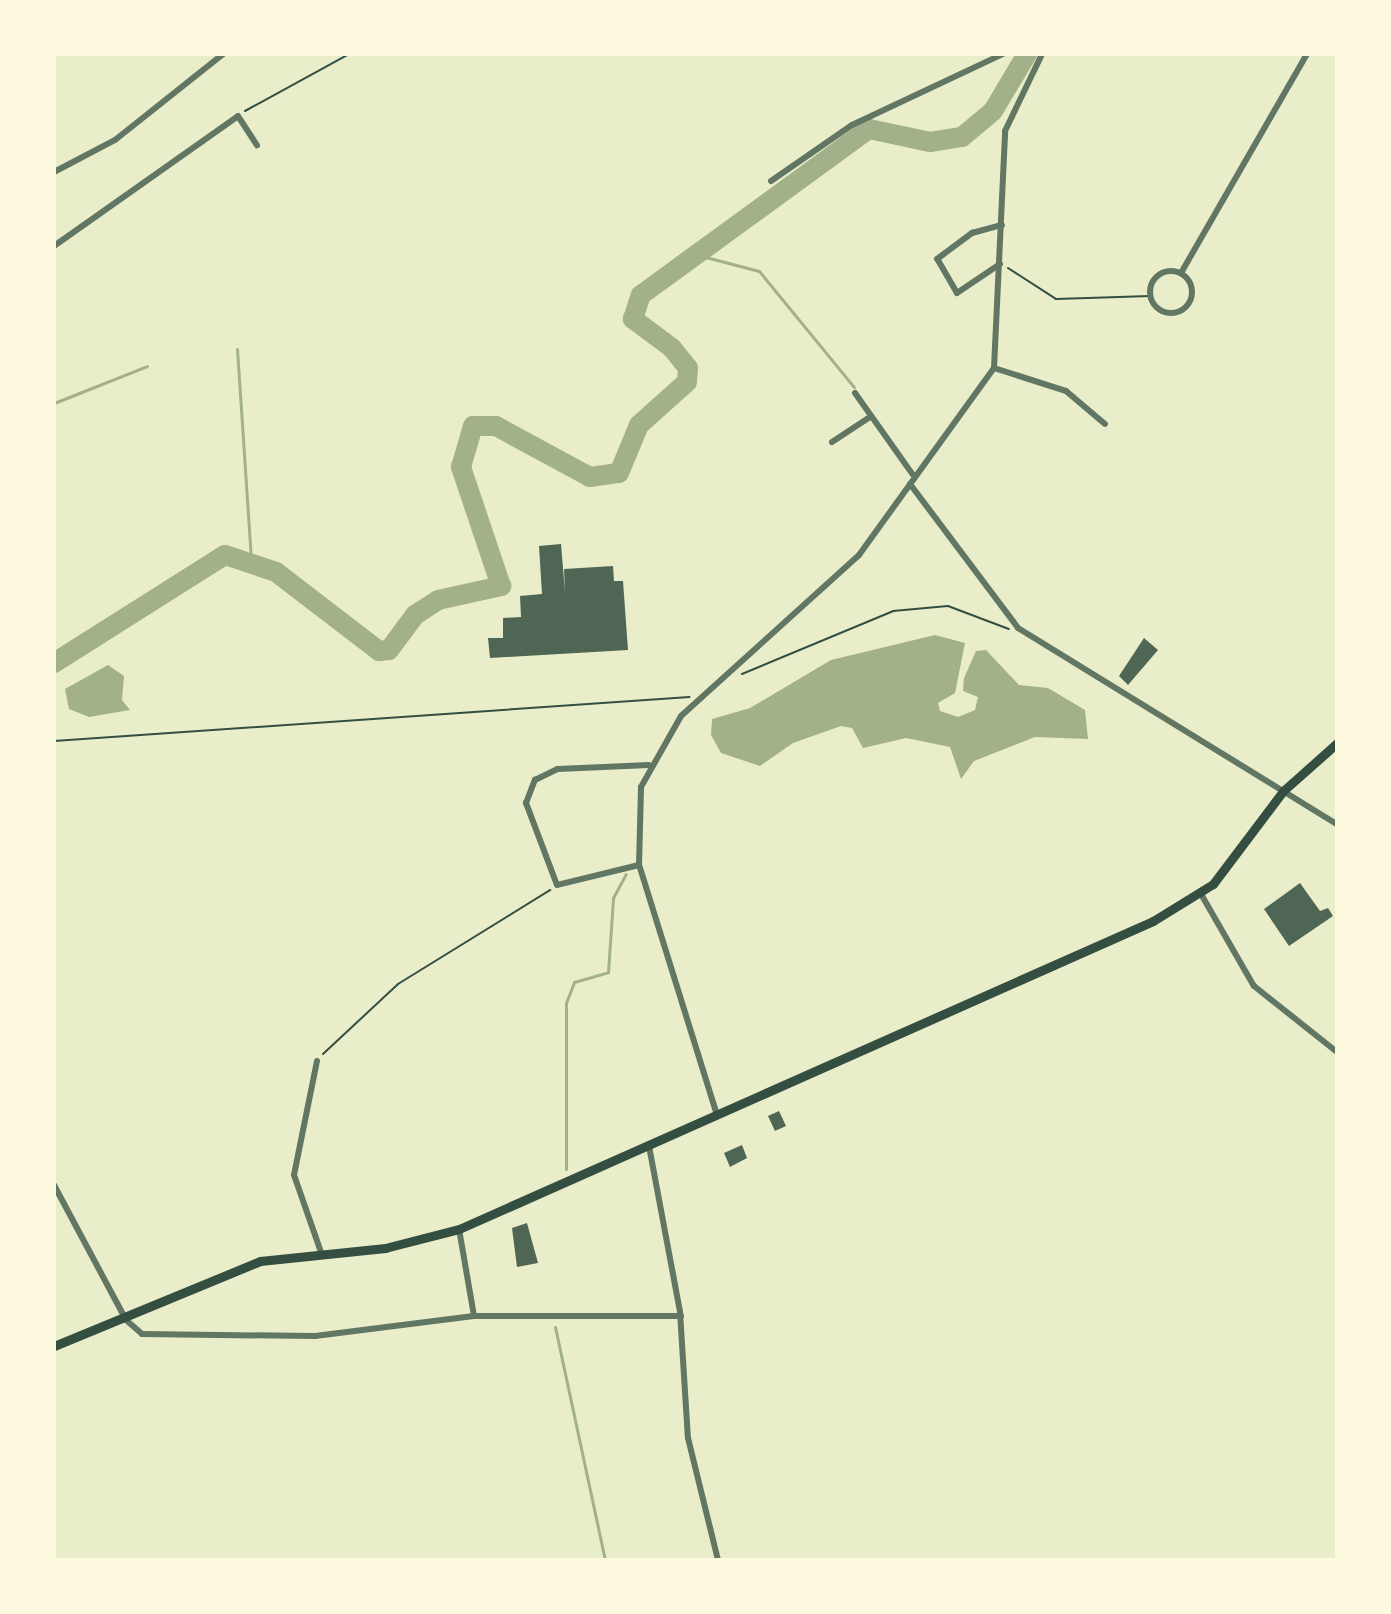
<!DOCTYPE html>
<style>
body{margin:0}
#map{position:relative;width:1391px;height:1614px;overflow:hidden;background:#e9edc9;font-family:Figtree,sans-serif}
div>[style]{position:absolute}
.water>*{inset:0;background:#a3b18a}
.stream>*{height:3px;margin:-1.5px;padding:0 1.5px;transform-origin:1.5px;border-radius:1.5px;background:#a3b18a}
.river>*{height:20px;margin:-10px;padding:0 10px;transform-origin:10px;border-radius:10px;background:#a3b18a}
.building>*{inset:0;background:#4f6655}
.path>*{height:2px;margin:-1px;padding:0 1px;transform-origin:1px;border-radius:1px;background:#344e41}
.minor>*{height:6px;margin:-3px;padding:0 3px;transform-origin:3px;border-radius:3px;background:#617663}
.minor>.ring{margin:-3px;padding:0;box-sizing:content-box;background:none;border:6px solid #617663;border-radius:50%}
.secondary>*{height:9px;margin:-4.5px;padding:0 4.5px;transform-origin:4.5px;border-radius:4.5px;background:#344e41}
span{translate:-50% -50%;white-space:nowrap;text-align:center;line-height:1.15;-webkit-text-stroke:6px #fefae0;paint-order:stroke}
.frame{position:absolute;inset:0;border:56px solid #fefae0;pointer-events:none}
</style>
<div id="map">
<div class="water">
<div style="clip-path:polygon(935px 635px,965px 643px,955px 693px,938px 703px,940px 711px,958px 717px,975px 710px,978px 697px,963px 691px,964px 678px,976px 651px,986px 650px,1019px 685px,1048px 688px,1085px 710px,1088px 739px,1035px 737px,974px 761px,961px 779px,950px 747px,906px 738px,863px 748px,852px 728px,841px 726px,793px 743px,760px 766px,721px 753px,711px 735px,712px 719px,750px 708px,831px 660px)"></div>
<div style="clip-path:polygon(108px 665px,124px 676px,122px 700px,130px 710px,89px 717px,69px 709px,65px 689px)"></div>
</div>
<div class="stream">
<div style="left:698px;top:255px;width:63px;rotate:14.7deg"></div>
<div style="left:759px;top:271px;width:150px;rotate:50.7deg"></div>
<div style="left:237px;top:349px;width:213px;rotate:86.2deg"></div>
<div style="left:54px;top:403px;width:100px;rotate:-21.7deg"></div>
<div style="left:566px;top:1169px;width:166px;rotate:-90deg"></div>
<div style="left:566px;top:1003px;width:22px;rotate:-69deg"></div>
<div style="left:574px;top:982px;width:35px;rotate:-16deg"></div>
<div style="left:608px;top:972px;width:74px;rotate:-86.1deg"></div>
<div style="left:613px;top:898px;width:27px;rotate:-62deg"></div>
<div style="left:555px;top:1327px;width:238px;rotate:77.9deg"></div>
</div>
<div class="river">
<div style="left:54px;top:663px;width:202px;rotate:-32.3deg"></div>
<div style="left:225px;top:555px;width:54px;rotate:18.4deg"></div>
<div style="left:276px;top:572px;width:130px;rotate:37.5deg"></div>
<div style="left:379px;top:651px;width:10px;rotate:-6deg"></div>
<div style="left:389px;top:650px;width:44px;rotate:-53.4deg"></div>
<div style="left:415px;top:615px;width:27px;rotate:-33deg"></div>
<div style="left:438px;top:600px;width:65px;rotate:-12.5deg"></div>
<div style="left:501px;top:586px;width:126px;rotate:-108.6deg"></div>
<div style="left:461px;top:467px;width:43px;rotate:-73.7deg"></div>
<div style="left:473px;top:426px;width:23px"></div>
<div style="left:496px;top:426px;width:107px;rotate:28.5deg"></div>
<div style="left:590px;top:477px;width:29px;rotate:-8deg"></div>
<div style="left:619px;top:473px;width:52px;rotate:-67.4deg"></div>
<div style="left:639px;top:425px;width:64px;rotate:-41.9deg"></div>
<div style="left:687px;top:382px;width:14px;rotate:-86deg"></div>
<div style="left:688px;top:368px;width:26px;rotate:-129deg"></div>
<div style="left:672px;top:348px;width:49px;rotate:-143.4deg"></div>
<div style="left:633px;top:319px;width:25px;rotate:-72deg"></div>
<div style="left:641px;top:295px;width:282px;rotate:-36.1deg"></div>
<div style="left:869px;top:129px;width:62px;rotate:12deg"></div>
<div style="left:930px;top:142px;width:32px;rotate:-9deg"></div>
<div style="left:962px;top:137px;width:40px;rotate:-40deg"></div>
<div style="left:993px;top:111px;width:66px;rotate:-59.2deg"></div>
</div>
<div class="building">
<div style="clip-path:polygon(561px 544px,565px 592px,564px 569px,613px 566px,614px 581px,623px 581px,628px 650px,490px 658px,488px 638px,503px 638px,503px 618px,521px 617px,520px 596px,542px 594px,539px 546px)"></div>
<div style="clip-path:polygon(1144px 638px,1158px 650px,1128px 685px,1119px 676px)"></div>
<div style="clip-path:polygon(1300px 883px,1320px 911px,1328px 908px,1333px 916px,1289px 946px,1264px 909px)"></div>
<div style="clip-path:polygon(779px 1111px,786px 1126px,775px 1131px,768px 1116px)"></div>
<div style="clip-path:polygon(742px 1145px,747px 1158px,730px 1167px,724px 1153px)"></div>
<div style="clip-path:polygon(527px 1223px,538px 1263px,517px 1267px,512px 1228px)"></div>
</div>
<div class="path">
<div style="left:245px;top:111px;width:119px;rotate:-28.7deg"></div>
<div style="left:1008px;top:268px;width:57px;rotate:32.9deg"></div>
<div style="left:1056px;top:299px;width:94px;rotate:-1.8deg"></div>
<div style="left:742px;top:674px;width:164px;rotate:-22.6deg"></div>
<div style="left:893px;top:611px;width:55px;rotate:-5.2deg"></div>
<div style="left:948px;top:606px;width:65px;rotate:20.7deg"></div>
<div style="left:54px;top:741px;width:637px;rotate:-3.96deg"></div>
<div style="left:323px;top:1054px;width:103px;rotate:-43deg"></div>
<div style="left:398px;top:984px;width:179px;rotate:-31.7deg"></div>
</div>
<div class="minor">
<div style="left:54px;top:172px;width:69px;rotate:-27.7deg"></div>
<div style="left:115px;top:140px;width:138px;rotate:-38.5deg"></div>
<div style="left:771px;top:181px;width:98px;rotate:-34.7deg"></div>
<div style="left:852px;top:125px;width:167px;rotate:-25.2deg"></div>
<div style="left:54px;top:246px;width:225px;rotate:-35.2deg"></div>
<div style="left:238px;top:116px;width:35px;rotate:57deg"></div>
<div style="left:1000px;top:264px;width:52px;rotate:146deg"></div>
<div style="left:957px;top:293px;width:39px;rotate:-120deg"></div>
<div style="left:937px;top:259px;width:44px;rotate:-36.6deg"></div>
<div style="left:972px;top:233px;width:31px;rotate:-15deg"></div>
<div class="ring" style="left:1150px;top:271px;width:36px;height:36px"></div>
<div style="left:1181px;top:273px;width:253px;rotate:-60.1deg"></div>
<div style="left:994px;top:368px;width:76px;rotate:17.7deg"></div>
<div style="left:1066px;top:391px;width:51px;rotate:40.2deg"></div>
<div style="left:855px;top:393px;width:100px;rotate:54.7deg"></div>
<div style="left:832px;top:442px;width:45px;rotate:-33.3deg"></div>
<div style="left:910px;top:484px;width:180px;rotate:53.1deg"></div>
<div style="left:1018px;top:628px;width:374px;rotate:31.6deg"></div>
<div style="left:639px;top:865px;width:84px;rotate:166.3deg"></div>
<div style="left:557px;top:885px;width:88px;rotate:-110.7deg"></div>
<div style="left:526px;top:803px;width:25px;rotate:-69deg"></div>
<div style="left:535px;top:780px;width:25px;rotate:-26deg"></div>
<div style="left:558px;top:769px;width:91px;rotate:-2.5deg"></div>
<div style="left:1201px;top:894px;width:106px;rotate:60.1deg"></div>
<div style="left:1254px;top:986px;width:106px;rotate:38.5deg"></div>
<div style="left:317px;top:1061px;width:116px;rotate:101.4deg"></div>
<div style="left:294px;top:1175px;width:82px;rotate:70.7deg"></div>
<div style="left:717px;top:1115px;width:262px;rotate:-107.3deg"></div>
<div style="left:639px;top:865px;width:78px;rotate:-88.5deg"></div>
<div style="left:641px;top:787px;width:81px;rotate:-60.6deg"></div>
<div style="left:681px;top:716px;width:240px;rotate:-42.1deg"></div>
<div style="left:859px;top:555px;width:231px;rotate:-54.2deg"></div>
<div style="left:994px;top:368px;width:237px;rotate:-87.3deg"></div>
<div style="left:1005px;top:131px;width:85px;rotate:-64.3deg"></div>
<div style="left:649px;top:1146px;width:169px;rotate:79.4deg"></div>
<div style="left:680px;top:1312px;width:126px;rotate:86.4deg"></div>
<div style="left:688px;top:1438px;width:126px;rotate:76.2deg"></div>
<div style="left:54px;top:1185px;width:153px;rotate:61.9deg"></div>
<div style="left:126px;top:1320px;width:21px;rotate:41deg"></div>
<div style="left:142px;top:1334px;width:173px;rotate:0.7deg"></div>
<div style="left:315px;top:1336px;width:160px;rotate:-7.2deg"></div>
<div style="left:459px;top:1229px;width:88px;rotate:80.2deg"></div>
<div style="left:474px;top:1316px;width:207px"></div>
</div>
<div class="secondary">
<div style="left:54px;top:1346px;width:223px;rotate:-22.4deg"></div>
<div style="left:260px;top:1261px;width:126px;rotate:-5.9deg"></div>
<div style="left:385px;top:1248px;width:76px;rotate:-14.4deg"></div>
<div style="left:459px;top:1229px;width:759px;rotate:-23.93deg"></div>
<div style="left:1153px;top:921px;width:70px;rotate:-31.7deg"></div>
<div style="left:1213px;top:884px;width:116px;rotate:-53deg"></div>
<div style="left:1283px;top:791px;width:72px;rotate:-41.6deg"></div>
</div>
<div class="frame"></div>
</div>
